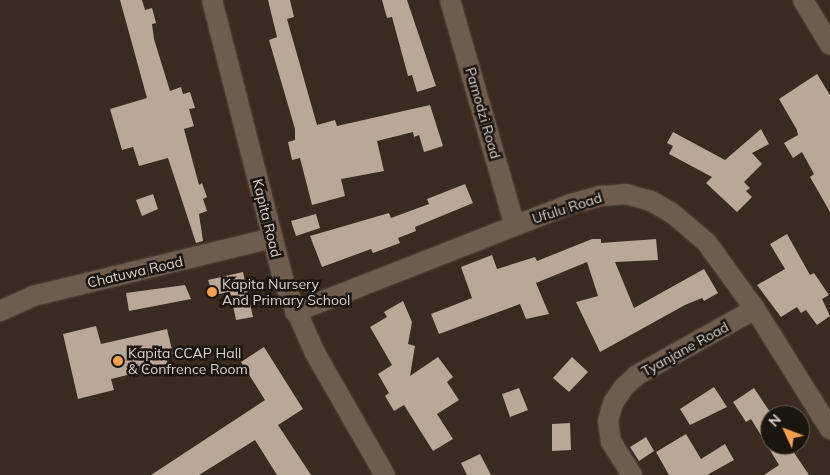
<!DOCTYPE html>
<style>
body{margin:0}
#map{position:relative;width:830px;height:475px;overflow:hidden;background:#392b1f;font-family:Mulish,sans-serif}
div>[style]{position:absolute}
.building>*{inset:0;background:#b9a798}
.roads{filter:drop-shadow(0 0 1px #54483e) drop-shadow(0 0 1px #54483e)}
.minor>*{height:20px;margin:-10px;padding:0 10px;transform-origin:10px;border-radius:10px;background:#6d5d4f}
.dots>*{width:14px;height:14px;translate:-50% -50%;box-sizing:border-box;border:2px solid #1b150f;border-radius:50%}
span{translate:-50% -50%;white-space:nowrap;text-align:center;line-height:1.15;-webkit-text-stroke:5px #1b150f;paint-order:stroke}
.street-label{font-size:14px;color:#dbd2ca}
.poi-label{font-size:14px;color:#dbd2ca}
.left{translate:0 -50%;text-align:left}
.north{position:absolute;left:760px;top:405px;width:50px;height:50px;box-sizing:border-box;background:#1b150f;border:1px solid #68615a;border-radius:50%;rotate:313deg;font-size:14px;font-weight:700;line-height:20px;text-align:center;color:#dbd2ca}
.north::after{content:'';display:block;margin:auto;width:18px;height:22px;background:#f8a14a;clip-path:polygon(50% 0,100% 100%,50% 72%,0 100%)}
</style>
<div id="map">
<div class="building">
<div style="clip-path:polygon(120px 0,142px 0,145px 10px,152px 8px,156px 23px,152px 24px,154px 39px,170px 91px,181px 87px,183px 94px,190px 92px,195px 108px,189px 109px,194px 126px,184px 129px,199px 185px,202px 183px,207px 197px,203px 199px,207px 211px,199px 214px,203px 241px,196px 243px,168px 158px,139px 166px,133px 147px,122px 150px,110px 109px,147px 98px)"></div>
<div style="clip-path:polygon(268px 0,290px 0,294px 17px,287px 19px,317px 125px,335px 120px,337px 126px,430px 105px,443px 146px,424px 152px,419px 135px,414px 137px,413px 132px,377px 141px,384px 171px,341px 179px,345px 196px,312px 205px,300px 158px,292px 160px,288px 142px,295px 140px,295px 129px,269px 40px,277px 37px)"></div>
<div style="clip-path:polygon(382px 0,407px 0,436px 86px,417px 92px,412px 75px,408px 76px,392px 17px,387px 18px)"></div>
<div style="clip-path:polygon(817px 74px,830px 95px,830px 212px,810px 177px,814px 174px,802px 152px,793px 158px,784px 143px,798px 135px,797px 130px,779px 99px)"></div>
<div style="clip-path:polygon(761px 129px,769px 144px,752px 153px,762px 164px,744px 182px,750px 188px,746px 191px,752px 197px,737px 212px,706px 183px,712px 177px,669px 154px,673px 146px,667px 143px,673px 132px,725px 160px)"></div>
<div style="clip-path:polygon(465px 184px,473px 203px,415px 227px,416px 231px,398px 238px,400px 243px,373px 253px,371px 249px,322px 267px,310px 236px,389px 213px,391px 218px,429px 204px,427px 199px)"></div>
<div style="clip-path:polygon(153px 194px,158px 209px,142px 216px,136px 200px)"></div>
<div style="clip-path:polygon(316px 214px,320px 228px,296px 236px,291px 221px)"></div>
<div style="clip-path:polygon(787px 234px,810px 275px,814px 273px,829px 295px,822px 299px,830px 316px,817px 325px,806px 310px,801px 313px,797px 307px,781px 317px,757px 285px,785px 269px,770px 244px)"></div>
<div style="clip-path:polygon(592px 239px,601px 239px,601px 243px,656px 239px,658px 260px,615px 262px,634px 308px,704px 269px,718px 293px,704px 301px,702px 298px,685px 305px,600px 352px,576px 302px,598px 296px,587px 262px,536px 283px,549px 314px,526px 319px,520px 304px,439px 334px,431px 314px,472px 298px,461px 267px,492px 255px,497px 269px,535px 257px,537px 261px)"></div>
<div style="clip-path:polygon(243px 272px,253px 317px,236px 320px,230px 292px,213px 295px,208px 280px)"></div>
<div style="clip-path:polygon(185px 285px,191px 299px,129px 311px,126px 293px)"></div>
<div style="clip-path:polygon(403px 301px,412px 322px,408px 344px,415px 346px,410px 376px,438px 357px,453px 377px,447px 382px,459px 400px,437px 414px,453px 439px,433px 451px,404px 405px,394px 411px,385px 396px,389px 393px,378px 374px,392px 365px,370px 327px,387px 317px,384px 312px)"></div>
<div style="clip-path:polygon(96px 326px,101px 344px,167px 329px,173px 354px,166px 356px,168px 365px,111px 379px,114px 390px,78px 399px,63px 334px)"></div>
<div style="clip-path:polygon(264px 347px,303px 409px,278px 425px,311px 475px,277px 475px,255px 440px,199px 475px,151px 475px,265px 400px,241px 362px)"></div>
<div style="clip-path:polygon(572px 357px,588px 372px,569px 392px,553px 378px)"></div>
<div style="clip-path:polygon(714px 387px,727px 407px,690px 425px,680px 409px)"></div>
<div style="clip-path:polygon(519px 388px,528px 410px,510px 417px,502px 394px)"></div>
<div style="clip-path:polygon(754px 388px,770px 412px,770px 445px,789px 445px,809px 475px,764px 475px,779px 465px,751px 419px,746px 422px,733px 402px)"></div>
<div style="clip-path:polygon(570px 423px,571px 450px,552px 451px,552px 424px)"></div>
<div style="clip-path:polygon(686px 434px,701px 459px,725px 444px,734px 460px,707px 475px,669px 475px,656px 452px)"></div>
<div style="clip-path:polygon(646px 437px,654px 451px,639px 461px,630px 447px)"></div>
<div style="clip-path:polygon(480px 454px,491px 475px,467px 475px,461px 463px)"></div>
</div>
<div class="roads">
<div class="minor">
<div style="left:212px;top:0;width:292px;rotate:75.7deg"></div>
<div style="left:284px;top:283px;width:77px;rotate:66.1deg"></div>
<div style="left:315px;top:353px;width:141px;rotate:60.2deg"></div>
<div style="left:450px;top:0;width:235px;rotate:74deg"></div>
<div style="left:803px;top:0;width:52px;rotate:59deg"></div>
<div style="left:0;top:311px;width:36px;rotate:-24deg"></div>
<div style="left:33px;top:296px;width:246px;rotate:-13.6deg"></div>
<div style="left:295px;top:312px;width:296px;rotate:-21.4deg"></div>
<div style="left:571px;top:204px;width:30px;rotate:-15deg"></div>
<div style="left:600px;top:196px;width:26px;rotate:-4deg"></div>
<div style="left:626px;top:194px;width:26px;rotate:16deg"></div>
<div style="left:651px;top:201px;width:24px;rotate:30deg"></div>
<div style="left:672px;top:213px;width:46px;rotate:40.6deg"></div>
<div style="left:707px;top:243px;width:82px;rotate:54deg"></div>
<div style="left:755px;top:309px;width:142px;rotate:58deg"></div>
<div style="left:632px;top:475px;width:39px;rotate:-122deg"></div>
<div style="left:611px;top:442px;width:21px;rotate:-98deg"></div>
<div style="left:608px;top:421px;width:19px;rotate:-74deg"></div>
<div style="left:613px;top:403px;width:18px;rotate:-56deg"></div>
<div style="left:623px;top:388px;width:19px;rotate:-43deg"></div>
<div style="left:637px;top:375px;width:135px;rotate:-29.2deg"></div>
</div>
</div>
<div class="dots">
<div style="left:212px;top:292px;background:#f8a14a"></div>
<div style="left:118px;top:361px;background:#f8a14a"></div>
</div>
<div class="street-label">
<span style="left:483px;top:113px;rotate:74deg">Pamodzi Road</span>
<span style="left:567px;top:208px;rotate:-18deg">Ufulu Road</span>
<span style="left:267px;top:218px;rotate:76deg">Kapita Road</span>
<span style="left:135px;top:272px;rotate:-13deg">Chatuwa Road</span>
<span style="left:685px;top:349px;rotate:-29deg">Tyanjane Road</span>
</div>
<div class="poi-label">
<span class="left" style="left:222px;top:292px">Kapita Nursery<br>And Primary School</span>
<span class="left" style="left:128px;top:361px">Kapita CCAP Hall<br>&amp; Confrence Room</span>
</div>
<div class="north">N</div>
</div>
